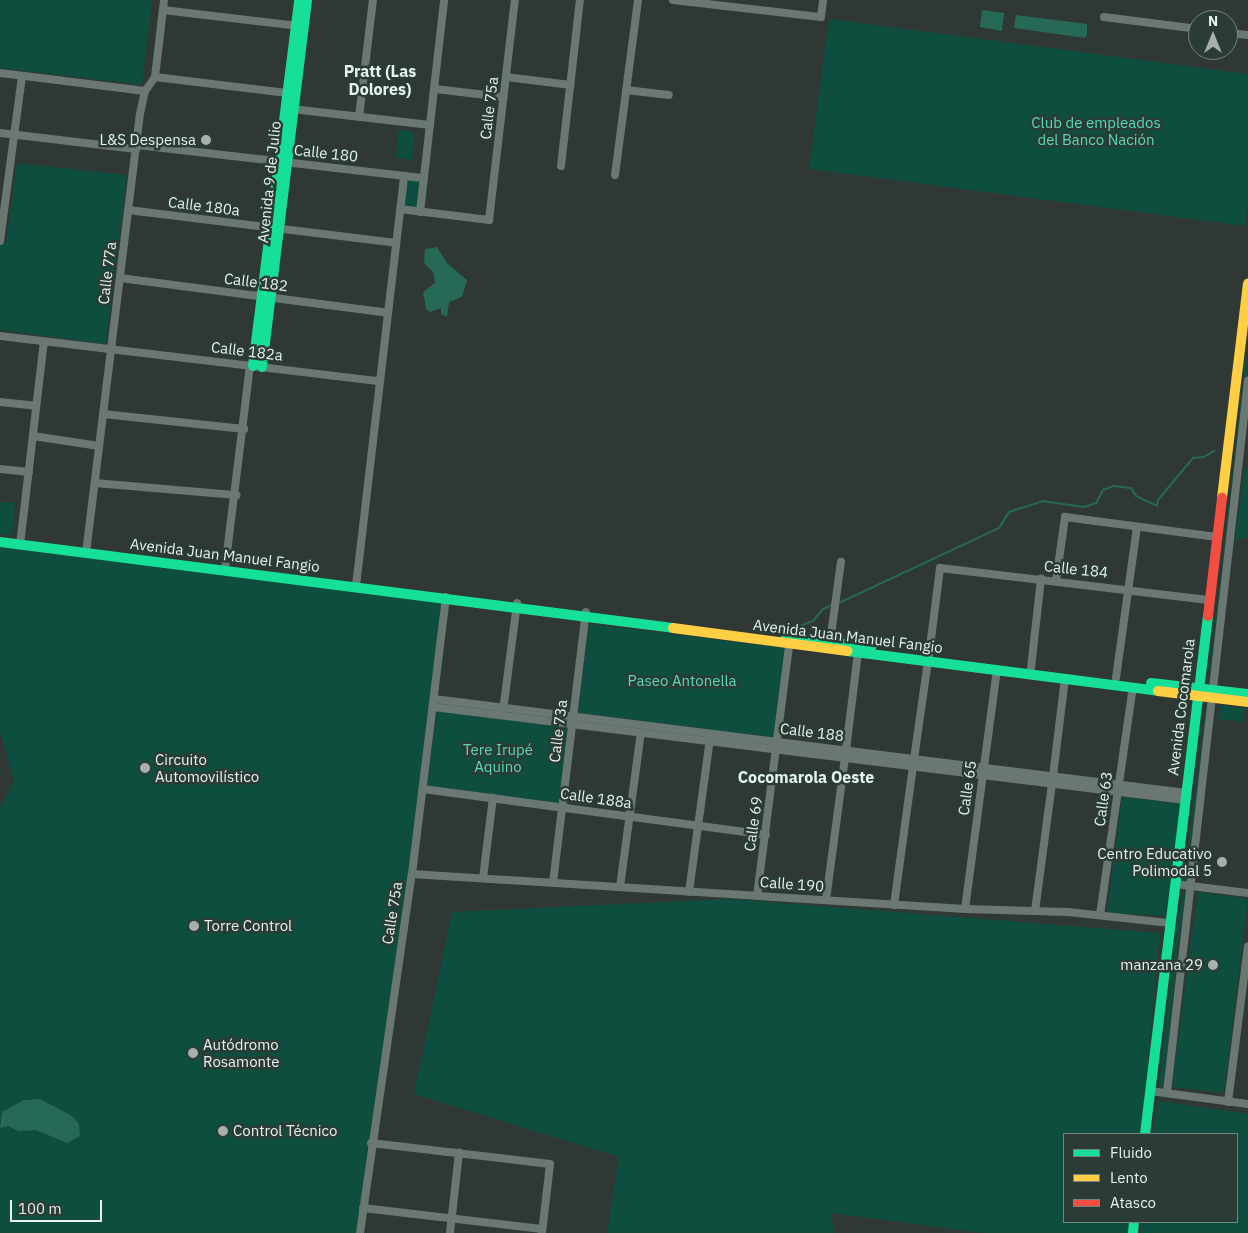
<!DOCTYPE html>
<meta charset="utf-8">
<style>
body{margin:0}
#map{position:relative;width:1248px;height:1233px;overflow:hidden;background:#2f3835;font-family:"IBM Plex Sans",sans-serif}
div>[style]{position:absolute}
.green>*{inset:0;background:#0e4e3f}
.water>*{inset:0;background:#266957}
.stream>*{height:2px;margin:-1px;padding:0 1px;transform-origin:1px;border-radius:1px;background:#266957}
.street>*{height:8px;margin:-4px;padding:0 4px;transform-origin:4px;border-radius:4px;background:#6b7773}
.fast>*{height:10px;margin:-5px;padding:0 5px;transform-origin:5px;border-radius:5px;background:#16e098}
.slow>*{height:10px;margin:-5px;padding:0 5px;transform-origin:5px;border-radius:5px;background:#ffcf43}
.jam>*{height:10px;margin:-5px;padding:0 5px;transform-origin:5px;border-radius:5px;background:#f24e42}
.dots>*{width:14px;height:14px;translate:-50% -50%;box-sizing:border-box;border:2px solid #2b3c36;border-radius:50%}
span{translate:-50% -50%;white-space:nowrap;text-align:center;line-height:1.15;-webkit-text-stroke:5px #2b3c36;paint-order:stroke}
.street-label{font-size:15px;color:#e7f1ed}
.park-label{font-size:15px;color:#56dbb6}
.poi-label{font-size:15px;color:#e7f1ed}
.right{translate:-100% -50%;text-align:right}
.left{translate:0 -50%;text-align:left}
.neighbourhood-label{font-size:16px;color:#e7f1ed;font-weight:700}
.legend{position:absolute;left:1063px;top:1133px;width:175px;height:90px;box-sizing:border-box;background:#2b3c36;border:1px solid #76847f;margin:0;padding:6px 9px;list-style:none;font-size:15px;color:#e7f1ed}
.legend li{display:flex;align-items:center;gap:10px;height:25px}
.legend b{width:25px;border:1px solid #76847f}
.north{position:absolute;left:1188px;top:10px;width:50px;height:50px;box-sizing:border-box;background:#2b3c36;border:1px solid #76847f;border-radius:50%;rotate:0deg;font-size:14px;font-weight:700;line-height:20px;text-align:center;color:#e7f1ed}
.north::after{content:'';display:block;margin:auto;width:18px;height:22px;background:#a7b0ad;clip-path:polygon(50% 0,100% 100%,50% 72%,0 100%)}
.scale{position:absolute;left:10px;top:1200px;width:92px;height:22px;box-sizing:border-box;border:2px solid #e7f1ed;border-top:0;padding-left:6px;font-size:15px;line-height:18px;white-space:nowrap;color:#e7f1ed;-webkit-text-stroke:4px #2b3c36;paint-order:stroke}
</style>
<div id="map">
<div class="green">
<div style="clip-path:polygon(0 0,152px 0,142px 85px,0 68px)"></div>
<div style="clip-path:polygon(829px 19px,1248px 74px,1248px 202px,1245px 226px,809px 169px)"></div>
<div style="clip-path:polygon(398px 130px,414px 132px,412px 160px,396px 158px)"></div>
<div style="clip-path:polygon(17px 163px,127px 175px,106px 344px,0 330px,0 243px,6px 244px)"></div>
<div style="clip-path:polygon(407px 180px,422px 181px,418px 209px,403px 207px)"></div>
<div style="clip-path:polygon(1246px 353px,1248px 369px,1212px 687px,1208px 686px)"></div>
<div style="clip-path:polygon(1248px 466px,1248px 537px,1235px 541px,1245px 467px)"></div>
<div style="clip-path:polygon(0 502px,15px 503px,12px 535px,0 534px)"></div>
<div style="clip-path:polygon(0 542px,446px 597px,362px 1233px,0 1233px,0 808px,14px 781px,0 732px)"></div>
<div style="clip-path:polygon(589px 624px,787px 648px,776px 738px,578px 713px)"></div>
<div style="clip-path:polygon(1220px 705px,1245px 708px,1243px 722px,1218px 719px)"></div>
<div style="clip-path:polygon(1206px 706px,1211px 707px,1189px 882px,1184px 882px)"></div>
<div style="clip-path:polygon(437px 711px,569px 728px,559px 804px,427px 786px)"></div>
<div style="clip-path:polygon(1122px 797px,1182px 804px,1168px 916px,1107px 913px)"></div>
<div style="clip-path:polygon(1183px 892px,1187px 892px,1179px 935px,1164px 1087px,1159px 1087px,1175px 936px)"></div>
<div style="clip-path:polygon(1198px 892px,1248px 899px,1224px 1093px,1172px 1087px)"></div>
<div style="clip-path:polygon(729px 899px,1160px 933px,1141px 1134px,1064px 1134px,1064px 1222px,1134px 1222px,1132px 1233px,983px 1233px,831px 1213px,834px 1233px,607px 1233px,619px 1157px,414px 1094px,452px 912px)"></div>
<div style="clip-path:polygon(1158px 1101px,1248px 1114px,1248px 1233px,1140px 1233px,1142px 1222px,1237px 1222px,1237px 1134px,1153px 1134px)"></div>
</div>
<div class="water">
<div style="clip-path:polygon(982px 10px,1004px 13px,1002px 31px,980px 27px)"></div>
<div style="clip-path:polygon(1016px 15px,1087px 24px,1087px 35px,1085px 38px,1014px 28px)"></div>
<div style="clip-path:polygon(437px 247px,447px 263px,467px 280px,462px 297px,449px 302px,447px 317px,441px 314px,441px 308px,430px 312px,426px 309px,423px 292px,435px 283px,433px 272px,424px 263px,425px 249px)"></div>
<div style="clip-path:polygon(40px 1099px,72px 1116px,79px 1124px,80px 1136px,67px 1143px,36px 1130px,19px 1131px,8px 1126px,0 1128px,2px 1112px,24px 1100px)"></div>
</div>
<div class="stream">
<div style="left:839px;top:603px;width:177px;rotate:-25.1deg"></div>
<div style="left:999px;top:528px;width:19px;rotate:-58deg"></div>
<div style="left:1009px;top:512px;width:35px;rotate:-18deg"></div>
<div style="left:1042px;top:501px;width:42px;rotate:8.1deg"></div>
<div style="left:1084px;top:507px;width:13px;rotate:-18deg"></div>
<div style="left:1096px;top:503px;width:15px;rotate:-62deg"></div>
<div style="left:1103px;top:490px;width:12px;rotate:-20deg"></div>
<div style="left:1114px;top:486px;width:17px;rotate:7deg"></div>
<div style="left:1131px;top:488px;width:9px;rotate:58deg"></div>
<div style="left:1136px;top:496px;width:23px;rotate:25deg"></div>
<div style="left:1157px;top:506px;width:6px;rotate:-81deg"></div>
<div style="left:1158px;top:500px;width:55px;rotate:-50.2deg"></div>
<div style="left:1193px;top:458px;width:11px;rotate:-5deg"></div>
<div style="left:1204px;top:457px;width:12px;rotate:-31deg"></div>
<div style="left:795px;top:628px;width:19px;rotate:-21deg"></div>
<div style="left:813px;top:621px;width:16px;rotate:-50deg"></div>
<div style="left:823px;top:609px;width:10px;rotate:-24deg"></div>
</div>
<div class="street">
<div style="left:673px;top:0;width:149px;rotate:6.6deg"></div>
<div style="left:821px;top:17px;width:17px;rotate:-83deg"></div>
<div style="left:163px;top:10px;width:138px;rotate:6.7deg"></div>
<div style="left:1104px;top:17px;width:95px;rotate:7.3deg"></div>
<div style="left:1228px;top:33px;width:20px;rotate:6deg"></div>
<div style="left:0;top:73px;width:146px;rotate:7.1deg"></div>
<div style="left:155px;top:77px;width:133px;rotate:6.9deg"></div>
<div style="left:506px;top:77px;width:65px;rotate:7deg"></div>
<div style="left:435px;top:89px;width:69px;rotate:6.6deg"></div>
<div style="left:626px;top:90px;width:43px;rotate:6.6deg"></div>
<div style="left:292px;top:109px;width:139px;rotate:6.6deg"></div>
<div style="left:359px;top:117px;width:118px;rotate:-83.2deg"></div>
<div style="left:0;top:133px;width:137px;rotate:6.7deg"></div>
<div style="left:137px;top:145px;width:289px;rotate:6.6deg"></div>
<div style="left:561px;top:166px;width:167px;rotate:-83.5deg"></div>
<div style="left:615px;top:175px;width:177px;rotate:-82.5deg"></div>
<div style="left:400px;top:209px;width:90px;rotate:7deg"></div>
<div style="left:489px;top:220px;width:222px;rotate:-83.3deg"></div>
<div style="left:128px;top:210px;width:270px;rotate:7deg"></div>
<div style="left:420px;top:212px;width:213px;rotate:-83.5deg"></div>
<div style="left:0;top:241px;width:166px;rotate:-82.4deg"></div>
<div style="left:120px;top:278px;width:270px;rotate:7.4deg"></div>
<div style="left:0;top:336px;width:383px;rotate:6.8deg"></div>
<div style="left:0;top:402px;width:36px;rotate:6deg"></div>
<div style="left:103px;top:414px;width:142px;rotate:6.1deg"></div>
<div style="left:33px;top:436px;width:67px;rotate:8.6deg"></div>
<div style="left:0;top:469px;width:29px;rotate:6deg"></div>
<div style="left:95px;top:483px;width:142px;rotate:4.9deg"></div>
<div style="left:20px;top:545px;width:205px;rotate:-83.3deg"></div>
<div style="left:86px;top:553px;width:442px;rotate:-83deg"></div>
<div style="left:140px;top:114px;width:24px;rotate:-78deg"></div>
<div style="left:145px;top:91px;width:17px;rotate:-54deg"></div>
<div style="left:155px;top:77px;width:78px;rotate:-83.3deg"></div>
<div style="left:225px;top:569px;width:206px;rotate:-83deg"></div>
<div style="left:1056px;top:581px;width:65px;rotate:-82deg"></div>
<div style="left:1065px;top:517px;width:153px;rotate:7.5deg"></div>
<div style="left:356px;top:586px;width:413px;rotate:-83.3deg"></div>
<div style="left:830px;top:642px;width:81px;rotate:-82.2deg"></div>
<div style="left:929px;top:655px;width:88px;rotate:-82.8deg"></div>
<div style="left:940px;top:568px;width:272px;rotate:6.8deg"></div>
<div style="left:1031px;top:668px;width:90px;rotate:-83.6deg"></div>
<div style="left:1116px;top:678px;width:152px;rotate:-82.1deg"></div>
<div style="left:434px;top:699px;width:758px;rotate:7.13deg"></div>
<div style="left:433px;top:707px;width:758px;rotate:7.05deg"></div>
<div style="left:503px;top:711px;width:109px;rotate:-82.6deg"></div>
<div style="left:846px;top:750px;width:99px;rotate:-83deg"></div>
<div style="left:914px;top:759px;width:99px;rotate:-81.9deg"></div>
<div style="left:1053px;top:776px;width:99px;rotate:-83deg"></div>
<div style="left:423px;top:789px;width:346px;rotate:7.6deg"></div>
<div style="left:412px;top:874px;width:554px;rotate:3.62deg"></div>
<div style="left:965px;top:909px;width:103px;rotate:1.7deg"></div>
<div style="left:1068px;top:912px;width:103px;rotate:6.2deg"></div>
<div style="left:483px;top:878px;width:81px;rotate:-82.9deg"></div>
<div style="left:553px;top:883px;width:273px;rotate:-83.1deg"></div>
<div style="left:1175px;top:884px;width:74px;rotate:7deg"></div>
<div style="left:620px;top:887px;width:156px;rotate:-82.3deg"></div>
<div style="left:689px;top:892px;width:155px;rotate:-82.2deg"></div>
<div style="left:757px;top:896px;width:258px;rotate:-82.7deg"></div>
<div style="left:826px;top:900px;width:143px;rotate:-82.4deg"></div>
<div style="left:894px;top:905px;width:139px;rotate:-82.2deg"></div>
<div style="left:965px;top:909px;width:241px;rotate:-82.4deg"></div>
<div style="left:1035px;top:911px;width:129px;rotate:-82.4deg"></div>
<div style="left:1100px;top:915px;width:230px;rotate:-81.8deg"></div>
<div style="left:1150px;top:1091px;width:99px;rotate:7.6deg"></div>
<div style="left:1167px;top:1092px;width:716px;rotate:-83.5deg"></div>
<div style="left:1228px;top:1102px;width:157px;rotate:-82.7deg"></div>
<div style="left:371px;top:1143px;width:180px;rotate:6.7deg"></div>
<div style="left:550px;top:1164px;width:69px;rotate:96.6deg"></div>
<div style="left:363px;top:1208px;width:180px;rotate:6.7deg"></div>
<div style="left:360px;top:1233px;width:363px;rotate:-81.8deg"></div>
<div style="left:412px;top:874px;width:279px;rotate:-83deg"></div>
<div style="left:450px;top:1233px;width:81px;rotate:-83.6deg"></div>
</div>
<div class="fast">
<div style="left:253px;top:366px;width:369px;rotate:-82.8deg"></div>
<div style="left:262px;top:367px;width:370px;rotate:-83deg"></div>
<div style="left:0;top:542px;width:678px;rotate:7.28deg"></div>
<div style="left:786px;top:637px;width:86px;rotate:6.7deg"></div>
<div style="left:847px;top:651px;width:314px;rotate:7.3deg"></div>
<div style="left:1151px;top:683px;width:98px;rotate:6.5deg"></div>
<div style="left:1145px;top:1134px;width:522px;rotate:-83.07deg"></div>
<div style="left:1133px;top:1233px;width:11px;rotate:-85deg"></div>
</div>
<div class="slow">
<div style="left:1222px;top:498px;width:216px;rotate:-83.1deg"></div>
<div style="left:673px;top:628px;width:176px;rotate:7.5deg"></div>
<div style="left:1158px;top:691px;width:91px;rotate:7deg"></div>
</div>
<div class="jam">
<div style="left:1208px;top:616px;width:119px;rotate:-83.2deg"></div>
</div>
<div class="dots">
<div style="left:206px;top:140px;background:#a7b0ad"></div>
<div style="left:145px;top:768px;background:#a7b0ad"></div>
<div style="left:1222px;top:862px;background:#a7b0ad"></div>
<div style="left:194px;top:926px;background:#a7b0ad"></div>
<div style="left:1213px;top:965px;background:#a7b0ad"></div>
<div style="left:193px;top:1053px;background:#a7b0ad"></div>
<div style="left:223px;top:1131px;background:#a7b0ad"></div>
</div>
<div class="street-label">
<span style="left:489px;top:108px;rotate:-83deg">Calle 75a</span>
<span style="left:326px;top:153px;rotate:6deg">Calle 180</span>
<span style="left:269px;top:182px;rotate:-84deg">Avenida 9 de Julio</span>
<span style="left:204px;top:206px;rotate:7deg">Calle 180a</span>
<span style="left:107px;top:273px;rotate:-83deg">Calle 77a</span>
<span style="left:256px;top:282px;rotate:7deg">Calle 182</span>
<span style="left:247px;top:351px;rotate:7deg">Calle 182a</span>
<span style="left:225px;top:555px;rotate:7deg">Avenida Juan Manuel Fangio</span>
<span style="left:1076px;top:569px;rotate:6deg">Calle 184</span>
<span style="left:848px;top:636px;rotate:7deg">Avenida Juan Manuel Fangio</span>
<span style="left:1181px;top:707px;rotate:-83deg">Avenida Cocomarola</span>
<span style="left:558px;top:731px;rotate:-83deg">Calle 73a</span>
<span style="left:812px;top:732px;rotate:7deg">Calle 188</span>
<span style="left:967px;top:788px;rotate:-82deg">Calle 65</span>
<span style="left:596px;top:798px;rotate:8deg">Calle 188a</span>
<span style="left:1103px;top:799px;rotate:-82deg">Calle 63</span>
<span style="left:753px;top:824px;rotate:-82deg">Calle 69</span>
<span style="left:792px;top:884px;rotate:4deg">Calle 190</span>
<span style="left:392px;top:913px;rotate:-81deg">Calle 75a</span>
</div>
<div class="park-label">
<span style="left:1096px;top:131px">Club de empleados<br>del Banco Nación</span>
<span style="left:682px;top:681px">Paseo Antonella</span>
<span style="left:498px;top:758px">Tere Irupé<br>Aquino</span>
</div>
<div class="poi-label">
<span class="right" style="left:196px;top:140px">L&amp;S Despensa</span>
<span class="left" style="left:155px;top:768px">Circuito<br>Automovilístico</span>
<span class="right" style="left:1212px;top:862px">Centro Educativo<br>Polimodal 5</span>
<span class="left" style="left:204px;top:926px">Torre Control</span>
<span class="right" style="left:1203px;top:965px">manzana 29</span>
<span class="left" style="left:203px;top:1053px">Autódromo<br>Rosamonte</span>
<span class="left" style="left:233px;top:1131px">Control Técnico</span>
</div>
<div class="neighbourhood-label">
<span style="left:380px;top:80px">Pratt (Las<br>Dolores)</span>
<span style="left:806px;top:777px">Cocomarola Oeste</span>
</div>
<ul class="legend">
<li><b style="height:6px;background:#16e098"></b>Fluido</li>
<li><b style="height:6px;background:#ffcf43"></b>Lento</li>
<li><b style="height:6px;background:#f24e42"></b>Atasco</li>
</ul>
<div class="north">N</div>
<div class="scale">100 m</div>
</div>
